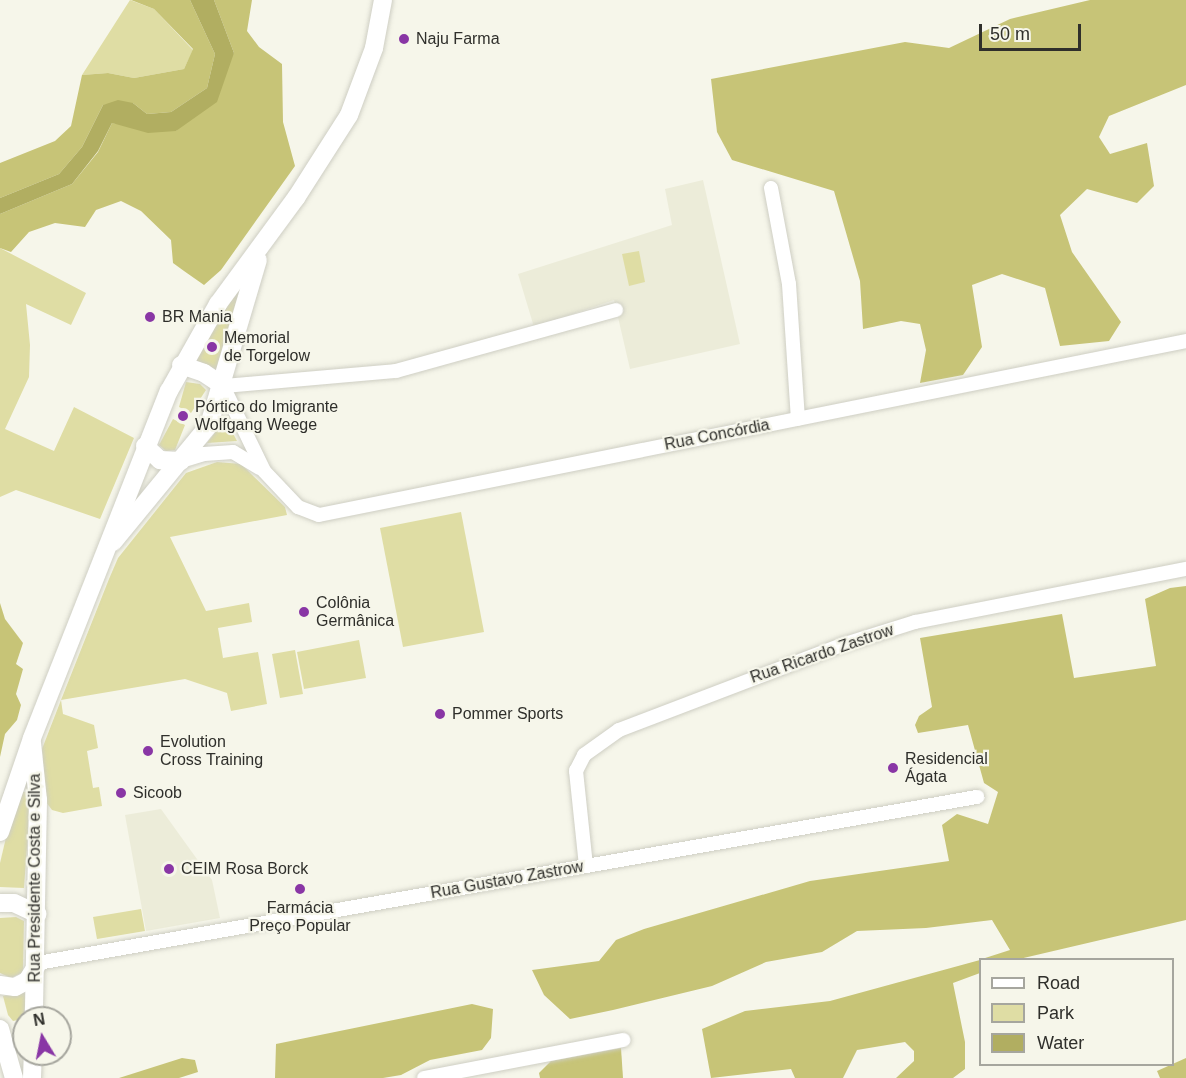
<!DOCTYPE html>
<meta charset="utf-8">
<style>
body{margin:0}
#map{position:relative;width:1186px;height:1078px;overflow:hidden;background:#f6f6ea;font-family:Arial,sans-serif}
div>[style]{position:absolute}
.built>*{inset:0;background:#ececd9}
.green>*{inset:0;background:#dfdda4}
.forest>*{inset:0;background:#c7c477}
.water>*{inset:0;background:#b1ae61}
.roads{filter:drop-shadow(0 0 2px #cecec3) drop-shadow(0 0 2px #cecec3)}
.minor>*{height:14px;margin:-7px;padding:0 7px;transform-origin:7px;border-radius:7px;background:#fff}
.major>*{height:18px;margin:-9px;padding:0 9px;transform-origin:9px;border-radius:9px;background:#fff}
.dots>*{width:16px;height:16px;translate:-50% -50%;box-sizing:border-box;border:3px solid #f6f6ea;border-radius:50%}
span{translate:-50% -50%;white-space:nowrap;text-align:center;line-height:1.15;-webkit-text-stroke:4.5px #f6f6ea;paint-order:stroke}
.poi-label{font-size:16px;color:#2f2f2b}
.left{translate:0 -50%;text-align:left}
.street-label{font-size:16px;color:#2f2f2b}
.legend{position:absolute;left:979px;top:958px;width:195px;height:108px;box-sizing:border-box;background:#f6f6ea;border:2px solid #a6a69e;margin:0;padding:8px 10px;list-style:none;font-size:18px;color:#2f2f2b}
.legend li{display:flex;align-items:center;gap:12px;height:30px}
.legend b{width:30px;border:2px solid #a6a69e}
.north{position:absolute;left:12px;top:1006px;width:60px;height:60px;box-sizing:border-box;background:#f6f6ea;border:2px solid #a6a69e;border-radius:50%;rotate:350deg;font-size:16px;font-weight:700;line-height:24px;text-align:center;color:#2f2f2b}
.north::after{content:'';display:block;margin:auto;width:21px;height:27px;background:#8936a5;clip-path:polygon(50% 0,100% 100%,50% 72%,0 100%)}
.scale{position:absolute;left:979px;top:24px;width:102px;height:27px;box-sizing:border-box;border:3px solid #2f2f2b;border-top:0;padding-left:8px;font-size:18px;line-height:21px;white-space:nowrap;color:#2f2f2b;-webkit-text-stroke:4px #f6f6ea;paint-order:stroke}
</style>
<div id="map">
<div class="built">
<div style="clip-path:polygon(703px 180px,740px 344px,630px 369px,614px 300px,534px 327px,518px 274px,672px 225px,665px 189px)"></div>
<div style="clip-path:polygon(161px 809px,212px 880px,220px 918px,146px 931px,125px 815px)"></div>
</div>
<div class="green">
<div style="clip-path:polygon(130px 0,154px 9px,193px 50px,184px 69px,134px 78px,108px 73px,82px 75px)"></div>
<div style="clip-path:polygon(0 248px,86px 293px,71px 325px,26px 304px,30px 345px,29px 377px,5px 429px,54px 451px,74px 407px,134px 438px,100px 519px,16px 490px,0 497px)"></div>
<div style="clip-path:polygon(639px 251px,645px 282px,629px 286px,622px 254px)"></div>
<div style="clip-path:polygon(233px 291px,239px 294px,217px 370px,192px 359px)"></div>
<div style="clip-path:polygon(186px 382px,200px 384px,206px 390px,191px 413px,179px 407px)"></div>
<div style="clip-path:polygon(224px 416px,237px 441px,207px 443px,214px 434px)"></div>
<div style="clip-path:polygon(173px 419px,185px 425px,175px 450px,166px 451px,159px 445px)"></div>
<div style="clip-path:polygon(217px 462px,241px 464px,285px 507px,287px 515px,170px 537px,206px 611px,249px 603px,252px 622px,218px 628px,223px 658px,258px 652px,267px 704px,231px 711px,227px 693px,185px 679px,61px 700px,63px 714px,94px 725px,98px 748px,87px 751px,93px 788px,99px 787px,102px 806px,63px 813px,52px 810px,46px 802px,42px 749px,61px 700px,109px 579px,118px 558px,186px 473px)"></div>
<div style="clip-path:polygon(461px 512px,484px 632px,403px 647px,380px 528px)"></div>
<div style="clip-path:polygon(359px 640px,366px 678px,304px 689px,297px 652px)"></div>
<div style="clip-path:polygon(295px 650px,303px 694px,280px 698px,272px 654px)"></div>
<div style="clip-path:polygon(17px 791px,31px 793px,24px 888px,0 887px,0 863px)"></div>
<div style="clip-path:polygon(141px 909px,145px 931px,97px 939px,93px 917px)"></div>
<div style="clip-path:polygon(16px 917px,24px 921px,23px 972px,11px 978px,0 973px,0 918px)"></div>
<div style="clip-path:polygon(27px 992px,23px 1019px,13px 1021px,8px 1015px,3px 996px)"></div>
</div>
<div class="forest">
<div style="clip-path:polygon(131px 0,190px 0,215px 54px,207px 88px,171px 112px,147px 114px,133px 103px,103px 105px,82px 147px,59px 174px,0 198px,0 163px,55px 141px,71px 126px,82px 75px,108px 73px,134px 78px,184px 69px,193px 49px,154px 9px)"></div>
<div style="clip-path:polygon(214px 0,252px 0,247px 31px,259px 47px,282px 64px,283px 122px,295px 166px,221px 270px,204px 285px,184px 271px,173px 263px,171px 240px,141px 211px,121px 201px,96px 210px,85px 227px,55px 223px,29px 232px,11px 252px,0 248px,0 214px,72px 184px,98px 152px,112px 123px,176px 131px,234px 53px)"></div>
<div style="clip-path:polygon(1090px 0,1186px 0,1186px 85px,1109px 116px,1099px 137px,1110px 154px,1147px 143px,1154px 186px,1137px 203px,1087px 189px,1060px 215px,1072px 252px,1121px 322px,1109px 341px,1060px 346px,1045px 288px,1002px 274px,972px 285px,982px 347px,963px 375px,920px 383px,926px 350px,920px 324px,901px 321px,863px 329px,860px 281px,834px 191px,732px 160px,717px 132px,711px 79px,905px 42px,949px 48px,1010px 19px)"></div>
<div style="clip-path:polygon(1186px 586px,1186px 920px,1015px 960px,982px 959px,1010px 950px,992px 920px,926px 928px,857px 931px,822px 952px,766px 962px,712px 986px,613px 1010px,570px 1019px,544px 995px,532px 970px,599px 961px,616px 940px,644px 929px,810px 881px,949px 861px,942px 825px,957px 814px,988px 824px,998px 792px,984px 783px,968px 725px,918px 733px,915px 725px,919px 716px,932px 707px,920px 638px,1062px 614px,1074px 678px,1156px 666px,1145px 599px,1170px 588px)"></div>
<div style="clip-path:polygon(0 603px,5px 619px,23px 643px,16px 664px,23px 669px,16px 694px,21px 705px,17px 720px,5px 734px,0 757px)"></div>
<div style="clip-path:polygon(980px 960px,980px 973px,953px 983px,965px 1042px,965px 1069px,953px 1078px,896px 1078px,914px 1061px,914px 1051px,905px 1042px,857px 1050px,843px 1078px,795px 1078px,791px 1069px,711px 1078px,702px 1029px,745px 1011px,830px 1001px)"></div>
<div style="clip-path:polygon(472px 1004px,493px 1009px,491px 1038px,482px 1050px,430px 1060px,401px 1075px,383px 1078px,275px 1078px,276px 1044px)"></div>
<div style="clip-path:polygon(621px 1048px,623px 1078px,540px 1078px,539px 1073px,551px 1061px)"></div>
<div style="clip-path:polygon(182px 1058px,195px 1060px,198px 1072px,179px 1078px,119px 1078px)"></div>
<div style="clip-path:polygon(1186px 1058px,1186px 1078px,1160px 1078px,1157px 1071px)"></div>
</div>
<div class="water">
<div style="clip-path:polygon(190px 0,214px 0,234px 53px,217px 102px,176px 131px,148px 133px,112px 123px,98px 151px,72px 184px,0 214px,0 198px,59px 174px,82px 147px,103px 105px,118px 100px,133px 103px,147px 114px,171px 112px,207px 88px,215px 54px)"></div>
</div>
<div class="roads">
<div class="minor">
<div style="left:771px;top:188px;width:98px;rotate:79.4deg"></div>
<div style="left:789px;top:284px;width:135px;rotate:86.2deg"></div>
<div style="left:616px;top:310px;width:228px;rotate:164.5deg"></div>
<div style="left:396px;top:371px;width:174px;rotate:175deg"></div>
<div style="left:223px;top:386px;width:94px;rotate:64.2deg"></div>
<div style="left:264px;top:471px;width:50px;rotate:46.6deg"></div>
<div style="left:298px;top:507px;width:22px;rotate:21deg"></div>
<div style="left:319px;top:515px;width:884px;rotate:-11.35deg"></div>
<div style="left:181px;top:461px;width:24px;rotate:-17deg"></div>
<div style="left:204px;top:454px;width:29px;rotate:-4deg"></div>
<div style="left:233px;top:452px;width:31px;rotate:31deg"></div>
<div style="left:586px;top:866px;width:96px;rotate:-96deg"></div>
<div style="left:576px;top:771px;width:18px;rotate:-63deg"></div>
<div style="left:584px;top:755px;width:43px;rotate:-35.5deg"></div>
<div style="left:619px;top:730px;width:239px;rotate:-20.9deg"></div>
<div style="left:842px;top:645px;width:77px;rotate:-17.5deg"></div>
<div style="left:915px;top:622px;width:276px;rotate:-11.1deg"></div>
<div style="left:38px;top:963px;width:954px;rotate:-10.03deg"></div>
<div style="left:424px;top:1078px;width:203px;rotate:-10.8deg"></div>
</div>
<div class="major">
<div style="left:181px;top:365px;width:24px;rotate:19deg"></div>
<div style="left:204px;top:373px;width:23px;rotate:34deg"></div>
<div style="left:145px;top:446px;width:21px;rotate:43deg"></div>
<div style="left:160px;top:460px;width:21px;rotate:3deg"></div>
<div style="left:113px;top:542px;width:151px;rotate:-50.6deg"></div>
<div style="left:209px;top:425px;width:172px;rotate:-73.5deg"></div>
<div style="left:32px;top:743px;width:57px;rotate:84deg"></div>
<div style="left:38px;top:800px;width:218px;rotate:91.1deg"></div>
<div style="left:0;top:832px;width:99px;rotate:-71.2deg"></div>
<div style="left:32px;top:738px;width:373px;rotate:-68.5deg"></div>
<div style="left:169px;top:391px;width:100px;rotate:-60.6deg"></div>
<div style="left:218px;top:304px;width:132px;rotate:-53.7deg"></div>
<div style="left:296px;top:198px;width:98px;rotate:-57.4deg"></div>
<div style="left:349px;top:115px;width:72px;rotate:-69.5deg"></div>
<div style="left:374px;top:48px;width:49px;rotate:-79.4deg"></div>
<div style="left:0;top:903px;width:14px"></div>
<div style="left:14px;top:903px;width:26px;rotate:25deg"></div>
<div style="left:0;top:985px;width:15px;rotate:8deg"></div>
<div style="left:15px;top:987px;width:13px;rotate:-27deg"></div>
<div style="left:27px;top:981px;width:19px;rotate:-58deg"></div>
<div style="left:0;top:1029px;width:51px;rotate:74.1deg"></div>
<div style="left:32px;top:1078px;width:24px;rotate:-88deg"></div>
</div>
</div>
<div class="dots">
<div style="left:404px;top:39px;background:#8936a5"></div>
<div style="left:150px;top:317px;background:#8936a5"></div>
<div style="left:212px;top:347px;background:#8936a5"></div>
<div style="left:183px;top:416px;background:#8936a5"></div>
<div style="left:304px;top:612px;background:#8936a5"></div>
<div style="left:440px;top:714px;background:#8936a5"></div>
<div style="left:148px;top:751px;background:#8936a5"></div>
<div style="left:893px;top:768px;background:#8936a5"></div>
<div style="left:121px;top:793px;background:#8936a5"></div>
<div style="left:169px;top:869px;background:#8936a5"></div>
<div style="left:300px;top:889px;background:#8936a5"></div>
</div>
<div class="poi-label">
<span class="left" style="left:416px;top:39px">Naju Farma</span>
<span class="left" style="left:162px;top:317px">BR Mania</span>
<span class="left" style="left:224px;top:347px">Memorial<br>de Torgelow</span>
<span class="left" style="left:195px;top:416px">Pórtico do Imigrante<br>Wolfgang Weege</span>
<span class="left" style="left:316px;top:612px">Colônia<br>Germânica</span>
<span class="left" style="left:452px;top:714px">Pommer Sports</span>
<span class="left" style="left:160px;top:751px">Evolution<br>Cross Training</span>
<span class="left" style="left:905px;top:768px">Residencial<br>Ágata</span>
<span class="left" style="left:133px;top:793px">Sicoob</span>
<span class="left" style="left:181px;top:869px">CEIM Rosa Borck</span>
<span style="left:300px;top:917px">Farmácia<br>Preço Popular</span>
</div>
<div class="street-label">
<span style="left:717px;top:435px;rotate:-11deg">Rua Concórdia</span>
<span style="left:822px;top:654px;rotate:-19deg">Rua Ricardo Zastrow</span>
<span style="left:35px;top:878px;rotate:-90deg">Rua Presidente Costa e Silva</span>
<span style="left:507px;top:880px;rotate:-10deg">Rua Gustavo Zastrow</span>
</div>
<ul class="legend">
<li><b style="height:8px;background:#fff"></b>Road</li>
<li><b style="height:16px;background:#dfdda4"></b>Park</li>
<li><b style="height:16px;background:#b1ae61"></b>Water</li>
</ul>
<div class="north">N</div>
<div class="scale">50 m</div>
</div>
